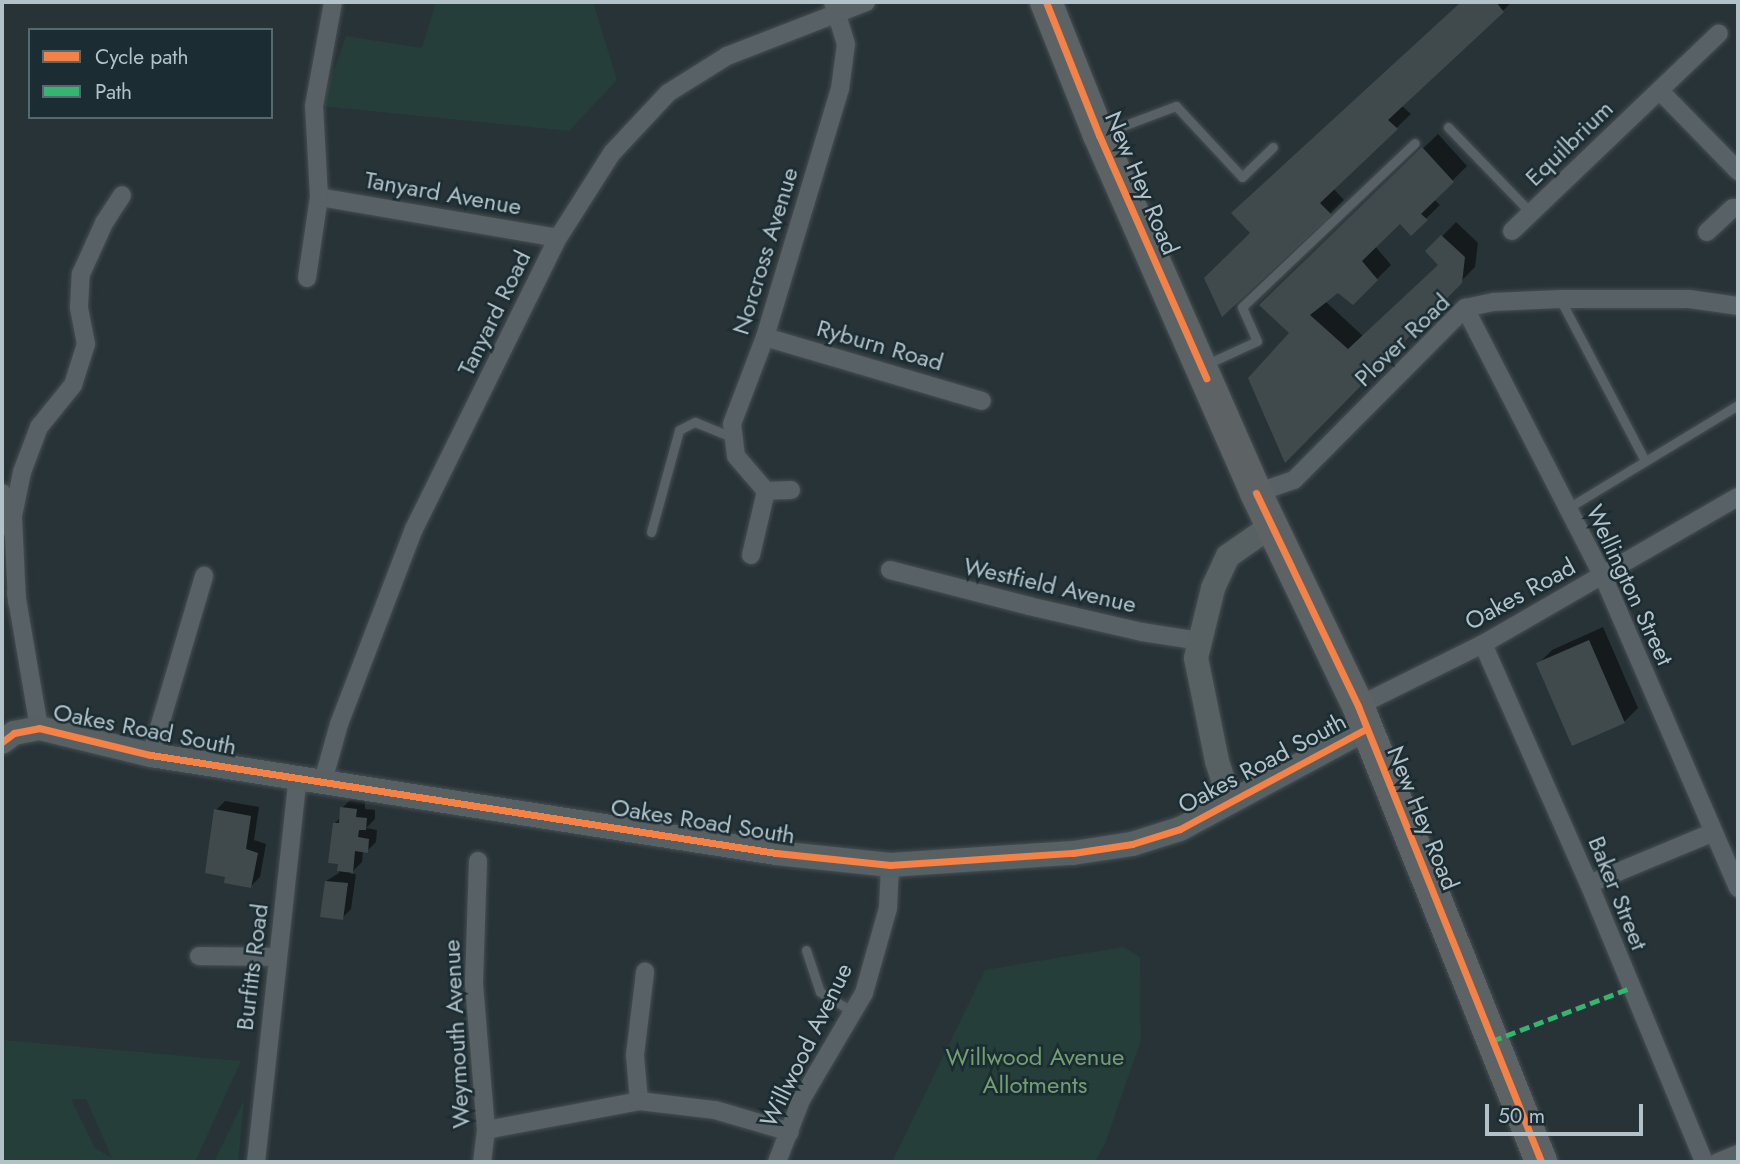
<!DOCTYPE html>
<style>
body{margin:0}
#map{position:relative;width:1740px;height:1164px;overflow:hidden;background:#283337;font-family:Jost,sans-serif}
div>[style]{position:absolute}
.green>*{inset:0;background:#253e3a}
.shadow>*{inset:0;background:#0007}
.building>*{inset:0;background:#404a4d}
.roads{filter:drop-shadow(0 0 2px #464e52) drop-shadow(0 0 2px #464e52)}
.lane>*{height:9px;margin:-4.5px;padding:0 4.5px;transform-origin:4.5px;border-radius:4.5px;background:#586165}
.street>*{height:18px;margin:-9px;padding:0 9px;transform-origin:9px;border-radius:9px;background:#586165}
.secondary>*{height:24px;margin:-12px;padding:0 12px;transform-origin:12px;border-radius:12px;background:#576063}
.highway>*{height:32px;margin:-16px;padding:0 16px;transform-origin:16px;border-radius:16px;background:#5d6364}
.quiet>*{height:5px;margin-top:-2.5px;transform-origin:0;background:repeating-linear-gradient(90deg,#33b770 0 10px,transparent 0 15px)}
.cycleway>*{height:7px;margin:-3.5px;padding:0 3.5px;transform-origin:3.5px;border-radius:3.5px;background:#f48246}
span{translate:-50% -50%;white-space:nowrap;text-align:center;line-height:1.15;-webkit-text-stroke:5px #1b2c32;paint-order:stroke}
.street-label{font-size:24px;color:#b2c2c8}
.park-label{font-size:24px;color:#739f70}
.frame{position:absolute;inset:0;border:4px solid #b2c2c8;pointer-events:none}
.legend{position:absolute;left:28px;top:28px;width:245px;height:91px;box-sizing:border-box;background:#1b2c32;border:2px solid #57686e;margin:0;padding:9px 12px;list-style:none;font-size:21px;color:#b2c2c8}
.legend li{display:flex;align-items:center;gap:14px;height:35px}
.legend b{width:35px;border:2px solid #57686e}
.scale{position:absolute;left:1485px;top:1104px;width:158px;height:32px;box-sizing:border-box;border:4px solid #b2c2c8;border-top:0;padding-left:9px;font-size:21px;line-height:24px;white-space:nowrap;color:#b2c2c8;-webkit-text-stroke:5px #1b2c32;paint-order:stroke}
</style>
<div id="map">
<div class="green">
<div style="clip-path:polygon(436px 2px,593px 2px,617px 80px,569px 131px,321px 106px,346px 36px,422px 48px)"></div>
<div style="clip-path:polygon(1123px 947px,1140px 957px,1141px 1040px,1106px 1141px,1095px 1162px,892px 1162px,985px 970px)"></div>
<div style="clip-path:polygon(evenodd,2px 1040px,241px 1061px,195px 1162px,2px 1162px,2px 1040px,71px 1099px,86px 1099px,112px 1158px,95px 1148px,71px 1099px)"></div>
<div style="clip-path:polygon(244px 1100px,238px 1162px,214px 1162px)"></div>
</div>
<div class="shadow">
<div style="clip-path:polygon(1462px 2px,1512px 2px,1402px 106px,1411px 114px,1333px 188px,1344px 200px,1330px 214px,1253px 233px,1247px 199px)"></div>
<div style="clip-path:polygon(1438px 134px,1467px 166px,1434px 199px,1440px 205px,1411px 233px,1400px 222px,1375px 246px,1391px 265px,1353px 303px,1338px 290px,1325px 301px,1363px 336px,1440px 264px,1428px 251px,1456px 222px,1478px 243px,1475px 267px,1285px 460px,1292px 333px,1261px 305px)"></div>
<div style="clip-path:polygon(1603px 627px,1638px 708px,1624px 722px,1538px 664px,1552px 650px)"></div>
<div style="clip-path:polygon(351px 799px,365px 800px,365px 809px,375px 810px,375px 819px,366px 828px,377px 830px,376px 842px,367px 851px,363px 850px,362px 862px,350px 874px,356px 874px,351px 909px,342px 918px,326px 881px,339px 873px,335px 823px,341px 817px,342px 808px)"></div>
<div style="clip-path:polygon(225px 801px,259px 807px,254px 840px,266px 844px,260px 877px,251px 886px,216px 810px)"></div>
</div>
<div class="building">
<div style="clip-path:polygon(1461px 2px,1496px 2px,1504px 12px,1388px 120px,1398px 129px,1320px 203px,1332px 215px,1222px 317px,1204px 278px,1250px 233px,1231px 213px)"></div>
<div style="clip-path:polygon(1422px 147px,1454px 182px,1421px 214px,1428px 220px,1411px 236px,1400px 224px,1362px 261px,1378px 280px,1353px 305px,1338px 293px,1310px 315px,1348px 349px,1438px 265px,1425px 251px,1441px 235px,1465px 257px,1462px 283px,1285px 463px,1248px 378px,1289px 333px,1259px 305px)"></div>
<div style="clip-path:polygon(1589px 640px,1625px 723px,1572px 746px,1536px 663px)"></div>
<div style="clip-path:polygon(340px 807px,357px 809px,356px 817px,367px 818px,366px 830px,359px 830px,358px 837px,369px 839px,368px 853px,355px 851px,353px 873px,337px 871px,338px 864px,328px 863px,333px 823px,339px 823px)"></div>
<div style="clip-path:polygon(214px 809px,251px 816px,246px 849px,258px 853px,251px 888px,224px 883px,225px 877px,205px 873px)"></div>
<div style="clip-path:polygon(325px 881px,348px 883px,343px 920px,320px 917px)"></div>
</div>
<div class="roads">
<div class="lane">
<div style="left:1448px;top:127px;width:120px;rotate:46deg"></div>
<div style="left:1104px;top:133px;width:77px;rotate:-20.6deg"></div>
<div style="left:1176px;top:106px;width:97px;rotate:47.1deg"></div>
<div style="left:1242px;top:177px;width:43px;rotate:-44.1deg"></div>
<div style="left:1560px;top:299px;width:183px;rotate:62.3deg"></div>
<div style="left:1207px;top:364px;width:55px;rotate:-24.7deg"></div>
<div style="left:1257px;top:341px;width:37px;rotate:-114deg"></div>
<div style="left:1242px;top:307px;width:238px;rotate:-43.5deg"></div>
<div style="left:1568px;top:508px;width:199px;rotate:-31.2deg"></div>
<div style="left:651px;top:532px;width:106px;rotate:-74.6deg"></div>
<div style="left:679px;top:430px;width:18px;rotate:-27deg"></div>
<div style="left:695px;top:422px;width:42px;rotate:22.3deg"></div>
<div style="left:806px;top:950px;width:44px;rotate:71.6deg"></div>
<div style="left:820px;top:992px;width:39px;rotate:31deg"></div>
</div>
<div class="street">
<div style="left:1660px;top:91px;width:112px;rotate:45.7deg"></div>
<div style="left:319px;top:197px;width:242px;rotate:9.7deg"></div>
<div style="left:1512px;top:231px;width:286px;rotate:-43.7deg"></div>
<div style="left:1707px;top:232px;width:35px;rotate:-43deg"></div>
<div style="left:1733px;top:208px;width:5px"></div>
<div style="left:307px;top:278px;width:82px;rotate:-81.6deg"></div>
<div style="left:319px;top:197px;width:91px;rotate:-93.1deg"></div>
<div style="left:314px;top:106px;width:106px;rotate:-79.6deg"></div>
<div style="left:1465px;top:308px;width:301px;rotate:62.8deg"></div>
<div style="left:1603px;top:576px;width:340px;rotate:66.6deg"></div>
<div style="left:765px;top:337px;width:226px;rotate:16.4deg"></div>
<div style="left:791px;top:490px;width:25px;rotate:178deg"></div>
<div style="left:766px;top:491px;width:46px;rotate:-130.6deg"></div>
<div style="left:736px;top:456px;width:32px;rotate:-97deg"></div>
<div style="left:732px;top:424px;width:93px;rotate:-69.2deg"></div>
<div style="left:765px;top:337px;width:259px;rotate:-73.2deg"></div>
<div style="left:840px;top:89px;width:45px;rotate:-82.4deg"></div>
<div style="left:846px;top:44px;width:44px;rotate:-107.2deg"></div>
<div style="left:2px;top:493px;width:34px;rotate:82deg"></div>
<div style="left:1256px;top:493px;width:40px;rotate:-18.9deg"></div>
<div style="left:1294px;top:480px;width:243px;rotate:-45.2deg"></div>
<div style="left:1465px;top:308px;width:29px;rotate:-12deg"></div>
<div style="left:1493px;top:302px;width:67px;rotate:-2.6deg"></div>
<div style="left:1560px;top:299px;width:129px"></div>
<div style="left:1689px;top:299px;width:49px;rotate:8.1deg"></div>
<div style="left:751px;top:555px;width:66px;rotate:-76.8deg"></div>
<div style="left:890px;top:570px;width:144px;rotate:14.5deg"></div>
<div style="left:1029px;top:606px;width:116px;rotate:13deg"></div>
<div style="left:1142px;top:632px;width:59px;rotate:8.8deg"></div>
<div style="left:16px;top:593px;width:137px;rotate:80.3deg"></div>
<div style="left:17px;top:602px;width:86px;rotate:-92.7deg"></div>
<div style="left:13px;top:516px;width:45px;rotate:-78.4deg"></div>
<div style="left:22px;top:472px;width:48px;rotate:-69.3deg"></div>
<div style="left:39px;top:427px;width:54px;rotate:-51deg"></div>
<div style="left:73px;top:385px;width:43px;rotate:-72.4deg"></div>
<div style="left:86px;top:344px;width:38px;rotate:-101deg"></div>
<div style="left:79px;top:307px;width:33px;rotate:-87deg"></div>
<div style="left:81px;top:274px;width:56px;rotate:-65.7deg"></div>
<div style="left:104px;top:223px;width:33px;rotate:-57deg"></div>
<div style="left:1483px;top:644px;width:262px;rotate:66.2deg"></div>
<div style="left:1589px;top:884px;width:301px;rotate:67.5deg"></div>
<div style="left:1358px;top:706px;width:140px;rotate:-26.4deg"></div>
<div style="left:1483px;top:644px;width:294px;rotate:-30deg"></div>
<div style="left:151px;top:755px;width:187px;rotate:-73.5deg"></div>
<div style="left:323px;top:781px;width:59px;rotate:-74.3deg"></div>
<div style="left:339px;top:724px;width:209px;rotate:-69deg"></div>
<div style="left:414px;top:529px;width:325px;rotate:-63.7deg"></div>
<div style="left:558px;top:238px;width:101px;rotate:-57.6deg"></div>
<div style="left:612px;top:153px;width:82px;rotate:-47deg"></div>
<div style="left:668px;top:93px;width:70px;rotate:-32.1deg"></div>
<div style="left:727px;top:56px;width:149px;rotate:-21.2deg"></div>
<div style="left:478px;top:861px;width:123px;rotate:91.9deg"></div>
<div style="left:474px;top:984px;width:146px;rotate:85.3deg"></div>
<div style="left:486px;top:1130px;width:32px;rotate:97deg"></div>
<div style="left:1589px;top:884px;width:135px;rotate:-22.6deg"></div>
<div style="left:199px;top:956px;width:79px;rotate:0.7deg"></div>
<div style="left:639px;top:1101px;width:46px;rotate:-95deg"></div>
<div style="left:635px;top:1055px;width:84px;rotate:-83.1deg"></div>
<div style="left:486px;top:1130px;width:156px;rotate:-10.7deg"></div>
<div style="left:639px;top:1101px;width:77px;rotate:6.8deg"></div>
<div style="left:715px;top:1110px;width:78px;rotate:16.3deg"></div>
<div style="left:256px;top:1162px;width:387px;rotate:-83.8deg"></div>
<div style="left:777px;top:1162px;width:66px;rotate:-68.8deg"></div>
<div style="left:801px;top:1100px;width:124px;rotate:-59.5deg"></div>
<div style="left:864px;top:993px;width:88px;rotate:-74.2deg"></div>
<div style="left:888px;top:908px;width:43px;rotate:-87.3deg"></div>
<div style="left:1718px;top:1162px;width:22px;rotate:-22deg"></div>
</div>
<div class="secondary">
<div style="left:2px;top:742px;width:15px;rotate:-37deg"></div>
<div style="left:14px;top:733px;width:25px;rotate:-11deg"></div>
<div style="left:39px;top:728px;width:115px;rotate:13.6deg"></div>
<div style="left:151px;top:755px;width:633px;rotate:8.91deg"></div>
<div style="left:776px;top:853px;width:115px;rotate:6deg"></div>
<div style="left:890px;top:865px;width:183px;rotate:-3.8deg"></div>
<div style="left:1073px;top:853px;width:60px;rotate:-8.7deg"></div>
<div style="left:1132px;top:844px;width:50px;rotate:-17.4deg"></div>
<div style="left:1180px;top:829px;width:211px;rotate:-28.3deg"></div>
<div style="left:1230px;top:802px;width:43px;rotate:-107.6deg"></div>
<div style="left:1217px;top:761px;width:105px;rotate:-101.5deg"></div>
<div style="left:1196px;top:658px;width:72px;rotate:-76.3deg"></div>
<div style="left:1213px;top:588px;width:35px;rotate:-65deg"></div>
<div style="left:1228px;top:556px;width:52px;rotate:-34.9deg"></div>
</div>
<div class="highway">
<div style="left:1046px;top:2px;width:143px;rotate:68.3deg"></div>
<div style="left:1099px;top:135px;width:391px;rotate:66.3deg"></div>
<div style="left:1256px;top:493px;width:236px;rotate:64.4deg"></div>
<div style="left:1358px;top:706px;width:491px;rotate:68.1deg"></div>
</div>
</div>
<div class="quiet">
<div style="left:1492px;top:1041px;width:148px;rotate:-21deg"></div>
</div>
<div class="cycleway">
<div style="left:1046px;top:2px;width:143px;rotate:68.3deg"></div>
<div style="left:1099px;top:135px;width:266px;rotate:66.2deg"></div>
<div style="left:1256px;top:493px;width:236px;rotate:64.4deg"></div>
<div style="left:1358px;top:706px;width:491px;rotate:68.1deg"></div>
<div style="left:2px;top:742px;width:15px;rotate:-37deg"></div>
<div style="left:14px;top:733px;width:25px;rotate:-11deg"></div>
<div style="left:39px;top:728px;width:115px;rotate:13.6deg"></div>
<div style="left:151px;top:755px;width:633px;rotate:8.91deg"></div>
<div style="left:776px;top:853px;width:115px;rotate:6deg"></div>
<div style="left:890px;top:865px;width:183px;rotate:-3.8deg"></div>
<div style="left:1073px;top:853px;width:60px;rotate:-8.7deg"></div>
<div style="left:1132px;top:844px;width:50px;rotate:-17.4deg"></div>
<div style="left:1180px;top:829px;width:211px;rotate:-28.3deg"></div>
</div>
<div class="street-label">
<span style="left:1569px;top:143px;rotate:-44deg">Equilbrium</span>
<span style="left:1142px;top:183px;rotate:67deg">New Hey Road</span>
<span style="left:443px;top:193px;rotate:10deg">Tanyard Avenue</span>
<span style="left:765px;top:251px;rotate:-73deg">Norcross Avenue</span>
<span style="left:494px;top:313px;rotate:-64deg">Tanyard Road</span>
<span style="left:1402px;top:340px;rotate:-44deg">Plover Road</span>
<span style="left:880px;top:345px;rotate:16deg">Ryburn Road</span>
<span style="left:1050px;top:585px;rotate:13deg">Westfield Avenue</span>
<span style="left:1630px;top:585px;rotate:65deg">Wellington Street</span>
<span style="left:1520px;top:594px;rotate:-29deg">Oakes Road</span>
<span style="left:145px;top:729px;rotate:11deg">Oakes Road South</span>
<span style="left:1262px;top:763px;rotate:-28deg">Oakes Road South</span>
<span style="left:1423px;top:818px;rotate:68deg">New Hey Road</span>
<span style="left:703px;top:821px;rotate:9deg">Oakes Road South</span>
<span style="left:1618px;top:893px;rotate:68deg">Baker Street</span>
<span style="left:252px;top:967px;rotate:-83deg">Burfitts Road</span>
<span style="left:456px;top:1034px;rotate:-93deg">Weymouth Avenue</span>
<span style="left:806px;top:1045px;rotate:-64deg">Willwood Avenue</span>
</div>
<div class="park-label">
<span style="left:1035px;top:1071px">Willwood Avenue<br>Allotments</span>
</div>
<div class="frame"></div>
<ul class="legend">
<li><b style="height:9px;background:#f48246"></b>Cycle path</li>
<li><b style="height:9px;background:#33b770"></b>Path</li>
</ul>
<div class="scale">50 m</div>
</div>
